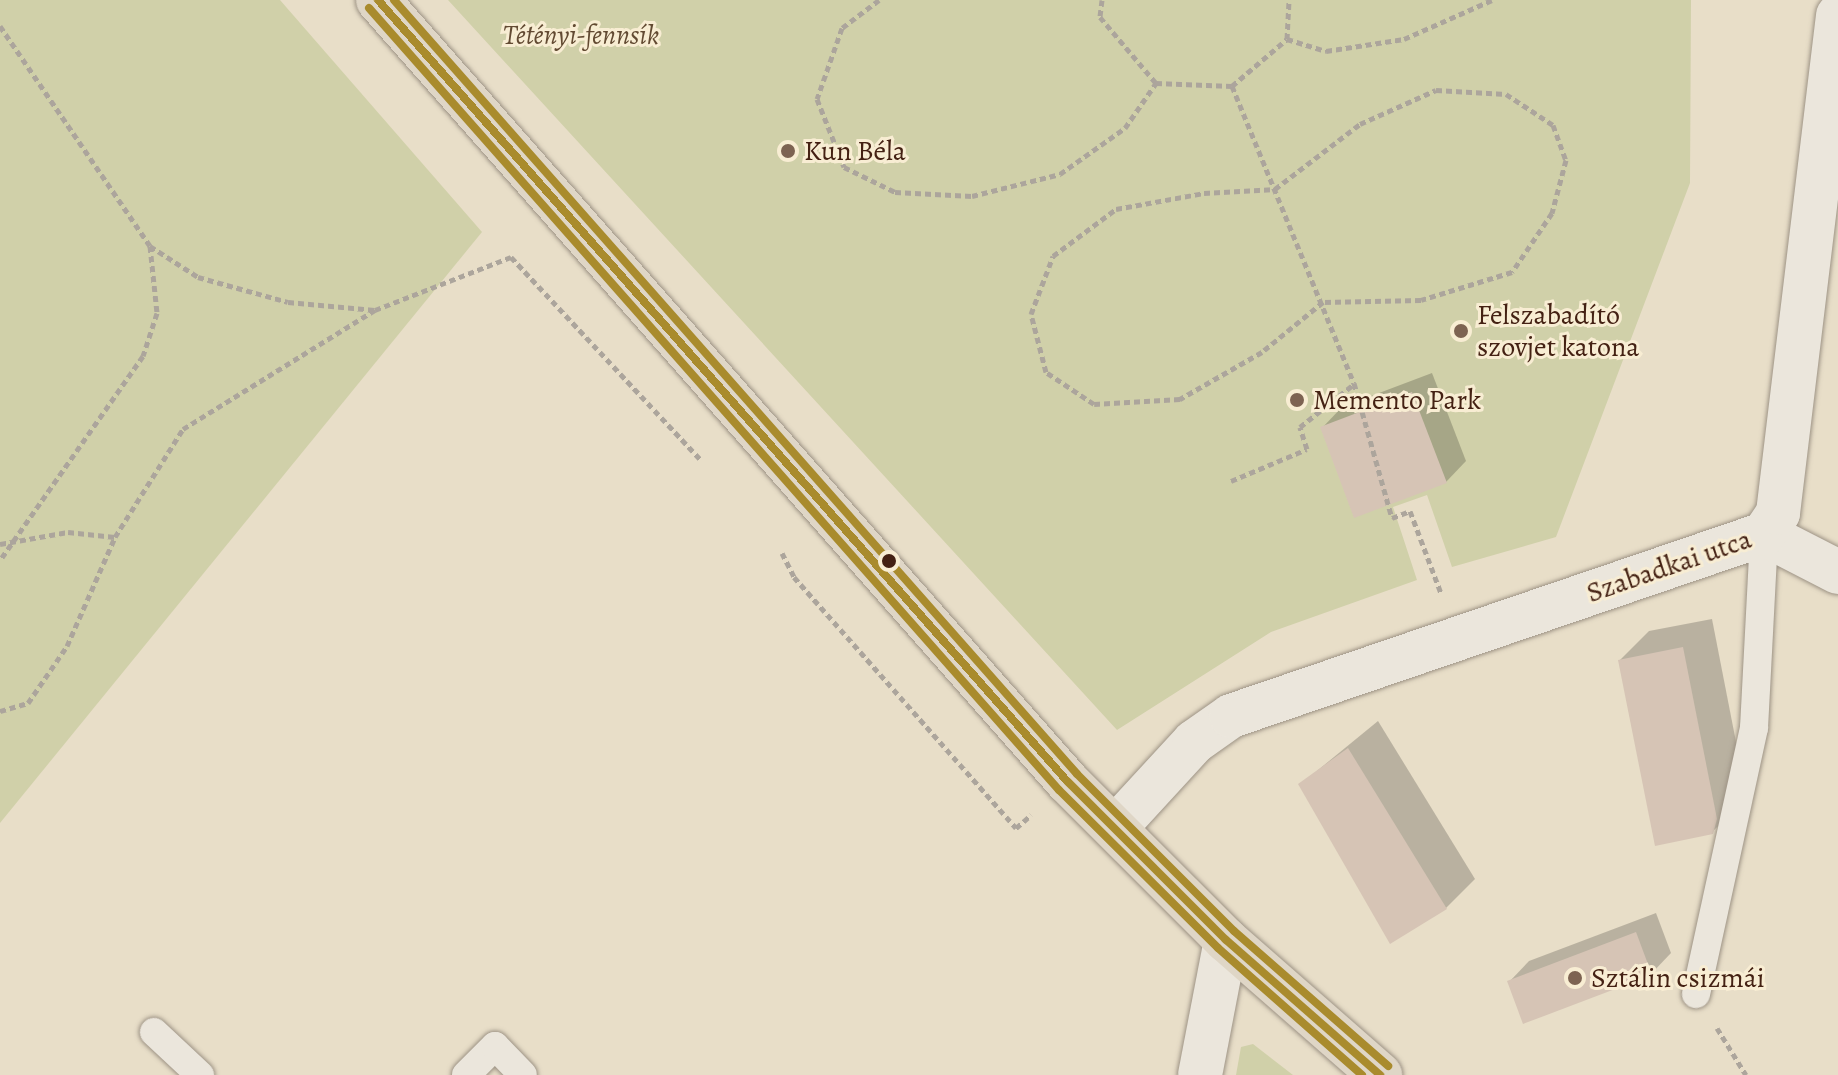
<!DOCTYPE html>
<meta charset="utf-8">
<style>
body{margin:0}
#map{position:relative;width:1838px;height:1075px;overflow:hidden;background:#e8dec8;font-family:Alegreya,serif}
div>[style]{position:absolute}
.green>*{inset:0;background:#d0d0a9}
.shadow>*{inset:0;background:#0003}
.building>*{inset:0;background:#d6c4b5}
.path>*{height:5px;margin-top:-2.5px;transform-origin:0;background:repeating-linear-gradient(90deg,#aca59c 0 6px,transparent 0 10px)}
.roads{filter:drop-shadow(0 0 2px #9d9385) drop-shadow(0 0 2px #9d9385)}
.service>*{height:28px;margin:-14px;padding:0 14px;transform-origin:14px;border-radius:14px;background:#ebe6dc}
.minor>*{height:44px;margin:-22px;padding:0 22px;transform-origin:22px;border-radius:22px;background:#ebe6dc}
.tertiary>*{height:44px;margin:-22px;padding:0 22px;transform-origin:22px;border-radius:22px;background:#ebe6dc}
.primary>*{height:44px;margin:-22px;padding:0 22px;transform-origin:22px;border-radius:22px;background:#dfd6c6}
.bus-1>*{height:8px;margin:-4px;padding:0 4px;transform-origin:4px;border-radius:4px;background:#a98b2d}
.bus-2>*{height:8px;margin:-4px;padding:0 4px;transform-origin:4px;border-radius:4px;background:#a98b2d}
.bus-3>*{height:8px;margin:-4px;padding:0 4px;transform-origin:4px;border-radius:4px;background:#a98b2d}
.dots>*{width:22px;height:22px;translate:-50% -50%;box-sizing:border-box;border:4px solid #f8edd3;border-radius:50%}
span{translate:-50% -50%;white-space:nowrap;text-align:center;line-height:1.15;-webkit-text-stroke:6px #f8edd3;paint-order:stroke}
.park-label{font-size:28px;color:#624a32;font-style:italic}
.poi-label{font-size:28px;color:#442113}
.left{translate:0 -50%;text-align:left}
.street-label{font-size:28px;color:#442113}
</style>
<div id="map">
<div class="green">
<div style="clip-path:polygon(0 0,280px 0,482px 232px,0 823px)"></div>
<div style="clip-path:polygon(448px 0,1691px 0,1690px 183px,1556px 537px,1452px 567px,1427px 495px,1393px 507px,1417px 580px,1271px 632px,1117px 730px)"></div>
<div style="clip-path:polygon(1253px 1044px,1293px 1075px,1236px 1075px,1241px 1047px)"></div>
</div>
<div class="shadow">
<div style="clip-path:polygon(1432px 373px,1466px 461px,1446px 482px,1322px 428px,1342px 407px)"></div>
<div style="clip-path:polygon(1712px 619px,1745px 788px,1742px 803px,1712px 832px,1620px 660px,1649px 631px)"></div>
<div style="clip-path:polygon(1378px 721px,1475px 879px,1446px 908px,1301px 784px)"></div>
<div style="clip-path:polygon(1656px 913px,1671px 953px,1651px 974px,1509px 982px,1529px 961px)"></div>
</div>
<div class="building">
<div style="clip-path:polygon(1412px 392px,1447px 483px,1354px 518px,1320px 427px)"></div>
<div style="clip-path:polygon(1683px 647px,1717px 819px,1713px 834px,1655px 846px,1618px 660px)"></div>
<div style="clip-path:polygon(1348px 748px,1447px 909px,1390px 944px,1298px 784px)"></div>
<div style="clip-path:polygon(1636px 932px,1652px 975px,1523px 1024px,1507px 981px)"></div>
</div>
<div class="path">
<div style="left:879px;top:0;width:46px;rotate:142.9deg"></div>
<div style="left:842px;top:28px;width:75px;rotate:109.4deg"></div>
<div style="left:817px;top:99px;width:73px;rotate:68.3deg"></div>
<div style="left:844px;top:167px;width:57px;rotate:26.1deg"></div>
<div style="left:895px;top:192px;width:77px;rotate:3deg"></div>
<div style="left:972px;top:196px;width:91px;rotate:-14deg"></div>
<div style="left:1060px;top:174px;width:80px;rotate:-35.3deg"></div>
<div style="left:1125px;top:128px;width:55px;rotate:-55.4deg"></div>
<div style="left:1102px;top:0;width:17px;rotate:97deg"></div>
<div style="left:1100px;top:17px;width:87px;rotate:49.7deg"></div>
<div style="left:1156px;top:83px;width:76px;rotate:2.3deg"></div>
<div style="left:1232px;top:86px;width:72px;rotate:-40.5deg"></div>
<div style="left:1287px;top:39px;width:39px;rotate:-87deg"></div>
<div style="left:0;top:26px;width:266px;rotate:55.7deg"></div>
<div style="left:150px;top:246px;width:67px;rotate:84deg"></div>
<div style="left:157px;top:313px;width:45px;rotate:108deg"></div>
<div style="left:143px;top:356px;width:249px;rotate:125deg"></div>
<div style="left:1287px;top:39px;width:41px;rotate:17.1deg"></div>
<div style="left:1326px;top:51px;width:79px;rotate:-8.7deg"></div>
<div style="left:1404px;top:39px;width:96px;rotate:-23.9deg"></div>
<div style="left:1232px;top:86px;width:321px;rotate:67.7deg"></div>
<div style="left:1354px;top:383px;width:140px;rotate:74.3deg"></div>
<div style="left:1392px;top:518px;width:19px;rotate:-21deg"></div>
<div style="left:1410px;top:511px;width:88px;rotate:69.3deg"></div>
<div style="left:1436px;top:90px;width:70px;rotate:3.3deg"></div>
<div style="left:1506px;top:94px;width:56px;rotate:33.4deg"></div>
<div style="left:1553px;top:125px;width:37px;rotate:70deg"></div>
<div style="left:1566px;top:160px;width:55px;rotate:104.8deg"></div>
<div style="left:1552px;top:213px;width:71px;rotate:124.1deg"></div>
<div style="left:1512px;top:272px;width:95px;rotate:162.9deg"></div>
<div style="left:1421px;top:300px;width:98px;rotate:178.8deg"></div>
<div style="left:1323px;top:302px;width:79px;rotate:140.7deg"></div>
<div style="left:1262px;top:352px;width:95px;rotate:150.2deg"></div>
<div style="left:1180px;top:399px;width:86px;rotate:176.7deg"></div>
<div style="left:1094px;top:404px;width:58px;rotate:-146.3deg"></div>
<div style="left:1046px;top:372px;width:60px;rotate:-104.5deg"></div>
<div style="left:1031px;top:314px;width:62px;rotate:-69.2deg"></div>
<div style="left:1053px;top:256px;width:79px;rotate:-36.7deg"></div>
<div style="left:1116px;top:209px;width:89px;rotate:-10.3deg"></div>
<div style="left:1204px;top:193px;width:71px;rotate:-3.2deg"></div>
<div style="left:1275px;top:189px;width:107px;rotate:-37.4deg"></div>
<div style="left:1360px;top:124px;width:83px;rotate:-24.1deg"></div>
<div style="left:150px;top:246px;width:57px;rotate:32.9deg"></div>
<div style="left:198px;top:277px;width:93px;rotate:15.5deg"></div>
<div style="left:288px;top:302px;width:87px;rotate:5.3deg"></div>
<div style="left:1231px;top:481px;width:82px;rotate:-22.8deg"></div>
<div style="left:1307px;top:449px;width:23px;rotate:-108deg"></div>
<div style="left:1300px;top:427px;width:69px;rotate:-38.5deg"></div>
<div style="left:0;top:544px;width:69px;rotate:-10deg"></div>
<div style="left:68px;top:532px;width:47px;rotate:6.1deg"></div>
<div style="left:782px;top:553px;width:27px;rotate:63deg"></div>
<div style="left:794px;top:577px;width:335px;rotate:48.5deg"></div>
<div style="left:1016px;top:828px;width:20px;rotate:-41deg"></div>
<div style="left:0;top:711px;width:29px;rotate:-16deg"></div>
<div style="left:28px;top:703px;width:69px;rotate:-55.6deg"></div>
<div style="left:67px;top:646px;width:119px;rotate:-66.2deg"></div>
<div style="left:115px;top:537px;width:128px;rotate:-57.8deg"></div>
<div style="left:183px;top:429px;width:226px;rotate:-31.8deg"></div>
<div style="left:375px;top:310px;width:146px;rotate:-21.3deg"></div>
<div style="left:511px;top:257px;width:278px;rotate:46.9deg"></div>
<div style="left:1717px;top:1028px;width:55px;rotate:58.3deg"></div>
</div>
<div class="roads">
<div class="service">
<div style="left:1696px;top:994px;width:272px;rotate:-77.7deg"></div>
<div style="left:1754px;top:728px;width:194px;rotate:-87deg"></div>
<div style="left:154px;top:1032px;width:63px;rotate:43.1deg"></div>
<div style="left:466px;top:1075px;width:41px;rotate:-45deg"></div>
<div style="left:495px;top:1046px;width:40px;rotate:46deg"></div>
</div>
<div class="minor">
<div style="left:1764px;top:534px;width:83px;rotate:27.2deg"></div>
<div style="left:1115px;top:828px;width:117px;rotate:-47.4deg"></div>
<div style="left:1194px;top:742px;width:45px;rotate:-35.1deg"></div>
<div style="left:1231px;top:716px;width:563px;rotate:-18.85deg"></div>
<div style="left:1764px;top:534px;width:25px;rotate:-56deg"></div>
<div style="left:1778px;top:513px;width:501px;rotate:-83.12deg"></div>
</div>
<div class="tertiary">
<div style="left:1200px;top:1075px;width:137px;rotate:-79.1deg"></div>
</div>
<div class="primary">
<div style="left:378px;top:0;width:1043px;rotate:48.58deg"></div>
<div style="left:1068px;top:782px;width:223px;rotate:45deg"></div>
<div style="left:1226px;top:940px;width:205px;rotate:41.2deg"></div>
</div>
</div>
<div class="bus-1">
<div style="left:378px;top:0;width:1043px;rotate:48.58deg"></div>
<div style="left:1068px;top:782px;width:223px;rotate:45deg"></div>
<div style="left:1226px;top:940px;width:205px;rotate:41.2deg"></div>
</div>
<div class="bus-2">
<div style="left:369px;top:8px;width:1043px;rotate:48.58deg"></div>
<div style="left:1059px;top:790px;width:224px;rotate:44.8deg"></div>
<div style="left:1218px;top:948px;width:192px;rotate:41.4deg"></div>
</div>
<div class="bus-3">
<div style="left:394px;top:0;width:1032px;rotate:48.57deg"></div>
<div style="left:1077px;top:774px;width:222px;rotate:45deg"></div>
<div style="left:1234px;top:931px;width:205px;rotate:41.2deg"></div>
</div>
<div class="dots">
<div style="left:788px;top:151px;background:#7d6352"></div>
<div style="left:1461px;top:331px;background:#7d6352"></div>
<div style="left:1297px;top:400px;background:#7d6352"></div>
<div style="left:889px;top:561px;background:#442113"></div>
<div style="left:1575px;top:978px;background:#7d6352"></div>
</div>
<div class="park-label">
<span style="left:581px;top:35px">Tétényi-fennsík</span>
</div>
<div class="poi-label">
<span class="left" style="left:804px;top:151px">Kun Béla</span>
<span class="left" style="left:1477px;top:331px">Felszabadító<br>szovjet katona</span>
<span class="left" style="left:1313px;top:400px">Memento Park</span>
<span class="left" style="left:1591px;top:978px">Sztálin csizmái</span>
</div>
<div class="street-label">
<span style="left:1669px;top:566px;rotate:-19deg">Szabadkai utca</span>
</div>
</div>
